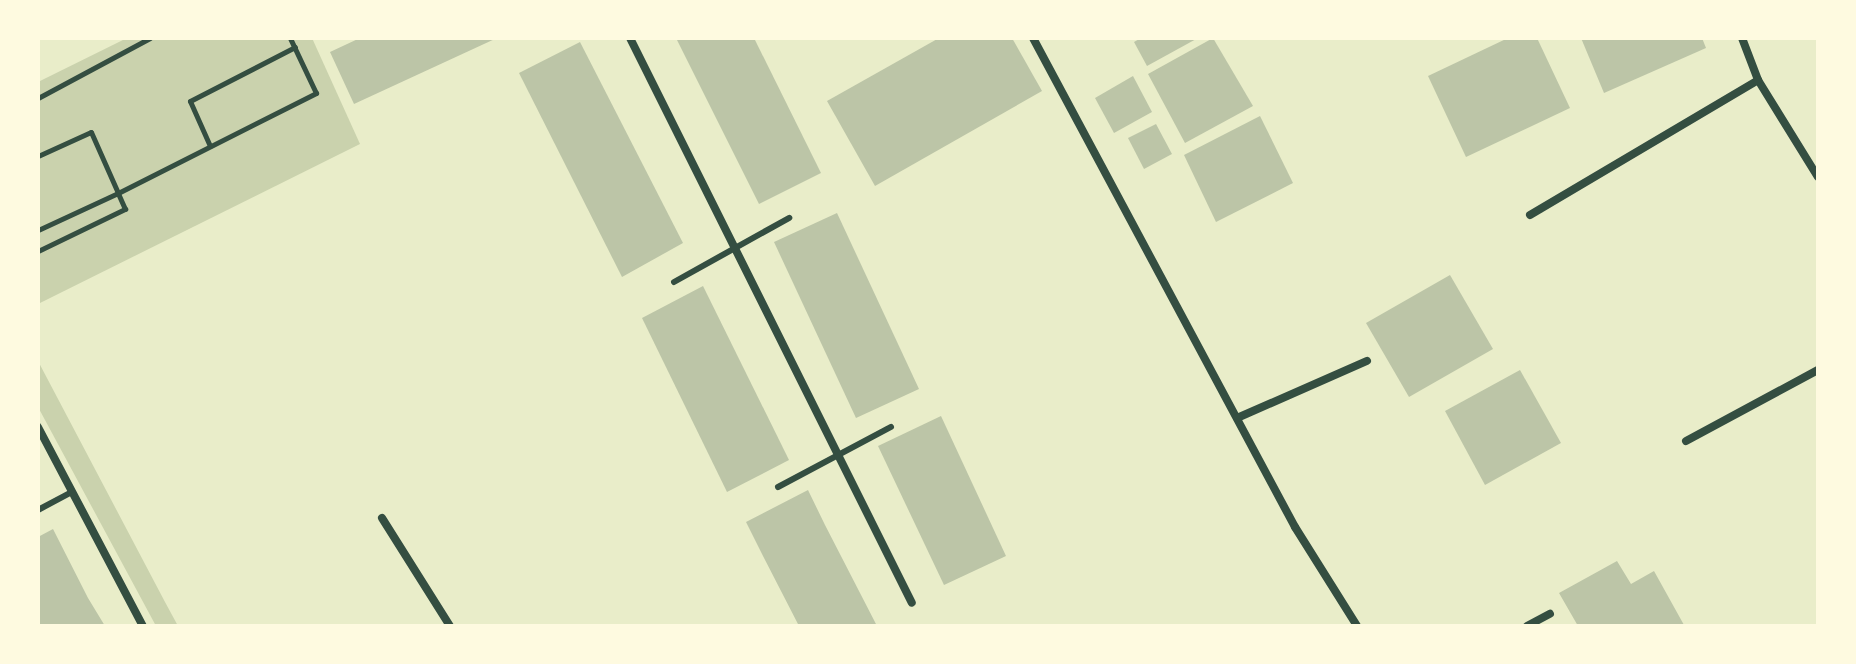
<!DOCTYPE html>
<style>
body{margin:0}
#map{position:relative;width:1856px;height:664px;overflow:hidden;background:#e9edc9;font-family:Merriweather,serif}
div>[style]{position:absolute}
.green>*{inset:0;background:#cad2ad}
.building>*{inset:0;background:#bcc5a7}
.path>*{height:5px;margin:-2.5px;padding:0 2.5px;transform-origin:2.5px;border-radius:2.5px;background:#344e41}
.service>*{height:6px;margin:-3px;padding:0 3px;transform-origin:3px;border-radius:3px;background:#344e41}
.minor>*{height:8px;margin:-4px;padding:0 4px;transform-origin:4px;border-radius:4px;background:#344e41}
span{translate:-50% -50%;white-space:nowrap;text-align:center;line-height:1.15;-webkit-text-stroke:6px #fefae0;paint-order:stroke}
.frame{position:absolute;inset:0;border:40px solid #fefae0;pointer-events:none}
</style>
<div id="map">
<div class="green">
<div style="clip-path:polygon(127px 38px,312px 38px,360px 144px,38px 304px,38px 82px)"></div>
<div style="clip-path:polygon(38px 361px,165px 602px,178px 626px,156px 626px,38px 407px)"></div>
</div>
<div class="building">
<div style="clip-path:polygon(360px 38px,497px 38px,354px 104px,330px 52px)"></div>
<div style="clip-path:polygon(676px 38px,754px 38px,821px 173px,759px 204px)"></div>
<div style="clip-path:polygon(939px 38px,1012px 38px,1042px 91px,875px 186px,827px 101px)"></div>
<div style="clip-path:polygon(1141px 38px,1198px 38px,1147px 66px,1134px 42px)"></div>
<div style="clip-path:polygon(1213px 38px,1253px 106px,1185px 143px,1148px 74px)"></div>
<div style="clip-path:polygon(1508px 38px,1537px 38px,1570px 108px,1466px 157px,1428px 76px)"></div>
<div style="clip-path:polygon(1581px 38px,1702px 38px,1706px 48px,1604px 93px)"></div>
<div style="clip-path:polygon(580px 42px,683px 243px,622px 277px,519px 73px)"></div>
<div style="clip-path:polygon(1133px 76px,1152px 112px,1114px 133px,1095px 98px)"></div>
<div style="clip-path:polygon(1260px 116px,1293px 183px,1216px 222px,1184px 155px)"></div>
<div style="clip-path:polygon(1156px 124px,1172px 154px,1144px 169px,1128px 138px)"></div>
<div style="clip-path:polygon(837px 213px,919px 389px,856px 418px,774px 242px)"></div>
<div style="clip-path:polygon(1450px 275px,1493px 349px,1409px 397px,1366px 323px)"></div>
<div style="clip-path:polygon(703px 286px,789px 460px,727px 492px,642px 318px)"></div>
<div style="clip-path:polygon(1520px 370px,1561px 443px,1485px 485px,1445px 411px)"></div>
<div style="clip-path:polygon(941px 416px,1006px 556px,944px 585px,878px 446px)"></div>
<div style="clip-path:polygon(808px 490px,825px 525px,877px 626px,799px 626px,763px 556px,746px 522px)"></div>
<div style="clip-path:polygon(53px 529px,88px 598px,105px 626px,38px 626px,38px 537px)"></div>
<div style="clip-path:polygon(1617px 561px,1631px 584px,1654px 571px,1684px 625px,1578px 626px,1559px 593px)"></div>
</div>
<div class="path">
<div style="left:38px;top:98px;width:127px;rotate:-28.2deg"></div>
<div style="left:210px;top:146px;width:49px;rotate:-114deg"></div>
<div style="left:190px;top:101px;width:118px;rotate:-27.2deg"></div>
<div style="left:38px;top:156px;width:58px;rotate:-24.4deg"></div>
<div style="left:91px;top:132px;width:67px;rotate:66.1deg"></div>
<div style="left:118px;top:193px;width:88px;rotate:155.2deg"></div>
<div style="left:38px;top:251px;width:97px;rotate:-25.8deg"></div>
<div style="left:125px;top:209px;width:17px;rotate:-114deg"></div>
<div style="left:118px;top:193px;width:222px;rotate:-26.8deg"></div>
<div style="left:316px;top:93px;width:61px;rotate:-115.3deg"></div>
</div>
<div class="service">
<div style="left:674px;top:282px;width:132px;rotate:-29.1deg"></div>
<div style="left:778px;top:487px;width:128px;rotate:-28deg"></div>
<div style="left:38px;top:510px;width:38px;rotate:-28deg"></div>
</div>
<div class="minor">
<div style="left:630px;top:38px;width:631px;rotate:63.48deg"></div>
<div style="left:1033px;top:38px;width:555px;rotate:61.82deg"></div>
<div style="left:1295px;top:527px;width:117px;rotate:57.9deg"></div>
<div style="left:1742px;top:38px;width:45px;rotate:69.1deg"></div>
<div style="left:1758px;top:80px;width:114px;rotate:58.3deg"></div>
<div style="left:1530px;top:215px;width:265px;rotate:-30.6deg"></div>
<div style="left:1237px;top:418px;width:142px;rotate:-23.7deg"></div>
<div style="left:38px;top:427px;width:225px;rotate:62.2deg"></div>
<div style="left:1686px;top:441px;width:150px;rotate:-28.3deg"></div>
<div style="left:382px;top:518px;width:128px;rotate:57.8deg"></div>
<div style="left:1527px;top:626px;width:26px;rotate:-28deg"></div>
</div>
<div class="frame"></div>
</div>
